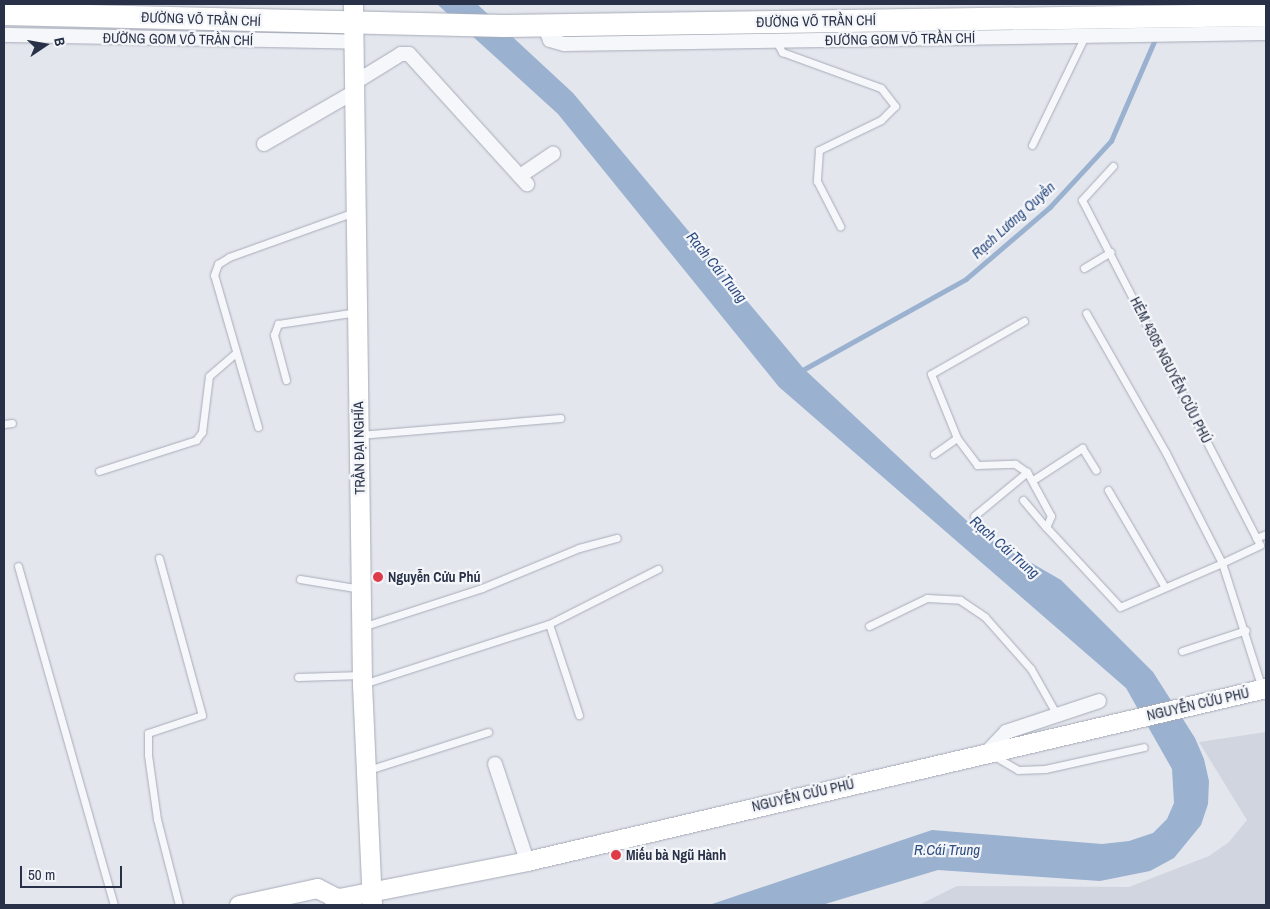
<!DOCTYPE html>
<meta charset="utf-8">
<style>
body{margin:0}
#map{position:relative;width:1270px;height:909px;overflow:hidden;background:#e3e6ed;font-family:"Archivo Narrow",sans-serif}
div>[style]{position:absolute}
.built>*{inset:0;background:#d1d5df}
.water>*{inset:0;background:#9ab1d0}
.stream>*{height:4.5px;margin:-2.25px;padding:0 2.25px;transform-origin:2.25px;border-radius:2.25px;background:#9ab1d0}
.roads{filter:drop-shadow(0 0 1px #a7acb8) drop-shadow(0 0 1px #a7acb8)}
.service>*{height:7px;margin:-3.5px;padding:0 3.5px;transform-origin:3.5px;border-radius:3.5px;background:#f6f7fa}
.minor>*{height:14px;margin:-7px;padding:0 7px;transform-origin:7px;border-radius:7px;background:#f6f7fa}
.secondary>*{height:19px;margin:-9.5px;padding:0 9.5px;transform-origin:9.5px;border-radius:9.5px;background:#fff}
.trunk>*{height:22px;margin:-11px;padding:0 11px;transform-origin:11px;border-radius:11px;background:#fff}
.dots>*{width:14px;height:14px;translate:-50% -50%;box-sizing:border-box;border:2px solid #f3f5f9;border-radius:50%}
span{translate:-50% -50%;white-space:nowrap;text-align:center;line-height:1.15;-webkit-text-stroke:4.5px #f3f5f9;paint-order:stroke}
.street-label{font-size:14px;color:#283147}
.poi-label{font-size:14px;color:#283147;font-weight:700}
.left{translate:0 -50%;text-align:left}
.water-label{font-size:15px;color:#2d4c80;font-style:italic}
.frame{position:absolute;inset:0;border:5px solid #283147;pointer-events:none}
.north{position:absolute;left:20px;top:20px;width:50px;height:50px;-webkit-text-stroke:4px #f3f5f9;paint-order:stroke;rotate:78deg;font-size:14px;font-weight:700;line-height:20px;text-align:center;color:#283147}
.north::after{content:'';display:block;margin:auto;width:18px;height:22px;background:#283147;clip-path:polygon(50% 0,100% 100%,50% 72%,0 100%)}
.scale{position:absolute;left:20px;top:866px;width:102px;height:22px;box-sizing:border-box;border:2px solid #283147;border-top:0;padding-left:6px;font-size:15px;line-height:18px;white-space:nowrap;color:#283147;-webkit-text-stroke:4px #f3f5f9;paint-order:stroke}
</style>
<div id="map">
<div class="built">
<div style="clip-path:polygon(1266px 732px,1266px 905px,919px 905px,957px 886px,1129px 887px,1209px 856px,1229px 842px,1247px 820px,1199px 742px)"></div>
</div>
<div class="water">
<div style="clip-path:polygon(437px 4px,477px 4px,573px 93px,804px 369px,980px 533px,1061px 580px,1153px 672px,1195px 738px,1204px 759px,1209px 781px,1208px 804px,1201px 825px,1174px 858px,1150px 871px,1100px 881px,938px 870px,822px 905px,709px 905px,932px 830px,1102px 844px,1129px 841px,1153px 833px,1167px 819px,1174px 803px,1172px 769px,1126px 688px,779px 387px,558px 114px)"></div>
</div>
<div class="stream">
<div style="left:799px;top:372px;width:191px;rotate:-29.1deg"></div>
<div style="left:966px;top:279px;width:111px;rotate:-40.6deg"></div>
<div style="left:1050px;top:207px;width:90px;rotate:-47.3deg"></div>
<div style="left:1111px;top:141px;width:113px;rotate:-66.6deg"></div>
</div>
<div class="roads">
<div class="service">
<div style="left:776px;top:41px;width:13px;rotate:61deg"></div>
<div style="left:782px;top:52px;width:105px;rotate:20deg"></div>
<div style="left:881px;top:88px;width:23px;rotate:52deg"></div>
<div style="left:895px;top:106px;width:20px;rotate:135deg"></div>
<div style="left:881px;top:120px;width:69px;rotate:154.2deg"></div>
<div style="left:819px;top:150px;width:31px;rotate:94deg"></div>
<div style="left:817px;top:181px;width:51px;rotate:62.9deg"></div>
<div style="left:1032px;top:145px;width:121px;rotate:-64.1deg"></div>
<div style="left:1113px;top:166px;width:46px;rotate:132.4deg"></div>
<div style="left:1082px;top:200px;width:388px;rotate:62.7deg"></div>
<div style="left:1260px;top:545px;width:42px;rotate:154.7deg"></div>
<div style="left:1222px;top:563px;width:131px;rotate:72.3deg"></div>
<div style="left:1084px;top:268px;width:31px;rotate:-31deg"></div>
<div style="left:1024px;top:321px;width:107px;rotate:150.3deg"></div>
<div style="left:931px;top:374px;width:69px;rotate:67.9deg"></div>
<div style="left:957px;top:438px;width:34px;rotate:53deg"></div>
<div style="left:977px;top:465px;width:38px;rotate:-2deg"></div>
<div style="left:1015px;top:464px;width:14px;rotate:34deg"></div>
<div style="left:1027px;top:472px;width:50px;rotate:61.4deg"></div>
<div style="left:1051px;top:516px;width:12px;rotate:114deg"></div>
<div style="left:1046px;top:527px;width:109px;rotate:47.2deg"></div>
<div style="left:1120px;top:607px;width:111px;rotate:-23.3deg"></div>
<div style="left:1222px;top:563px;width:123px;rotate:-117deg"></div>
<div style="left:1166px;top:453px;width:161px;rotate:-119.7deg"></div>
<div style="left:286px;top:380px;width:47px;rotate:-104.9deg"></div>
<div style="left:274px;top:335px;width:12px;rotate:-70deg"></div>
<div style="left:278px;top:324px;width:80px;rotate:-8.6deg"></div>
<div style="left:4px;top:424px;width:8px;rotate:-7deg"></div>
<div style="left:258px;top:427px;width:158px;rotate:-106.1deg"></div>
<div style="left:214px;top:275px;width:12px;rotate:-70deg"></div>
<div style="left:218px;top:264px;width:13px;rotate:-32deg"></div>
<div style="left:229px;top:257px;width:134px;rotate:-19.7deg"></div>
<div style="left:359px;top:435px;width:202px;rotate:-4.8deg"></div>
<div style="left:934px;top:454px;width:28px;rotate:-35deg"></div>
<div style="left:99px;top:471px;width:102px;rotate:-17.7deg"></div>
<div style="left:196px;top:440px;width:10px;rotate:-53deg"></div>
<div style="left:202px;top:432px;width:56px;rotate:-82.9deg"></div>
<div style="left:209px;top:376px;width:35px;rotate:-41deg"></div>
<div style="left:1033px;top:480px;width:59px;rotate:-33.1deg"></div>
<div style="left:1082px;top:448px;width:26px;rotate:58deg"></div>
<div style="left:1108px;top:490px;width:111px;rotate:59.7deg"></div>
<div style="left:1023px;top:500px;width:35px;rotate:50deg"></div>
<div style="left:974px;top:516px;width:69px;rotate:-39.7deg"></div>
<div style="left:1256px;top:538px;width:11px;rotate:-22deg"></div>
<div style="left:159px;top:558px;width:163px;rotate:74.7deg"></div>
<div style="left:202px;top:715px;width:57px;rotate:161.6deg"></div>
<div style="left:148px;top:733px;width:22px;rotate:90deg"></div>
<div style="left:148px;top:755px;width:65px;rotate:82deg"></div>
<div style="left:157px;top:819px;width:89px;rotate:75.7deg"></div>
<div style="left:18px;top:566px;width:352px;rotate:74.2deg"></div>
<div style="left:300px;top:579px;width:62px;rotate:9.3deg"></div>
<div style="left:549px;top:624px;width:96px;rotate:71.8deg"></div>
<div style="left:869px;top:626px;width:64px;rotate:-25.8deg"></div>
<div style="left:927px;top:598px;width:33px;rotate:3deg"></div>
<div style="left:960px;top:600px;width:30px;rotate:34deg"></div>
<div style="left:985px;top:617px;width:69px;rotate:48.5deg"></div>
<div style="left:1031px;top:669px;width:53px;rotate:60.5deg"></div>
<div style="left:362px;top:627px;width:126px;rotate:-18deg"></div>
<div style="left:482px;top:588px;width:105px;rotate:-22.4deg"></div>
<div style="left:579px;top:548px;width:39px;rotate:-15deg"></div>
<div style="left:1182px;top:651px;width:67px;rotate:-18.2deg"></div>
<div style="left:298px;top:677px;width:64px;rotate:-1.8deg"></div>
<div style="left:363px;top:684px;width:195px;rotate:-17.9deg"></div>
<div style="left:549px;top:624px;width:122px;rotate:-26.8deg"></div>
<div style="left:994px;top:756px;width:28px;rotate:30deg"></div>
<div style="left:1018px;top:770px;width:27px;rotate:-2deg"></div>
<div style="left:1045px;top:769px;width:101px;rotate:-12.5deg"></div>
<div style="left:368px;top:770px;width:126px;rotate:-17.6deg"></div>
</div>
<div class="minor">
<div style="left:544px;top:25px;width:16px;rotate:68deg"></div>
<div style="left:550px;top:40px;width:15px;rotate:16deg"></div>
<div style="left:564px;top:44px;width:702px;rotate:-0.9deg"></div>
<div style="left:4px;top:35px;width:349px;rotate:1.1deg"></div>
<div style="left:354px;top:83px;width:55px;rotate:-31.7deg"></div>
<div style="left:401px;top:54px;width:8px"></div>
<div style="left:409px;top:54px;width:176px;rotate:47.8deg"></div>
<div style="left:264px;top:144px;width:104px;rotate:-30deg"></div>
<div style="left:520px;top:176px;width:40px;rotate:-34deg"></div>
<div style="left:987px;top:752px;width:28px;rotate:-46deg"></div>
<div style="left:1006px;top:732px;width:98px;rotate:-18.4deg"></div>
<div style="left:495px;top:764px;width:102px;rotate:71.7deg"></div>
</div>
<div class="secondary">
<div style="left:353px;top:4px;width:680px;rotate:89.24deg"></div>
<div style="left:362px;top:684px;width:221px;rotate:87.4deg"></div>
<div style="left:239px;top:905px;width:80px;rotate:-12.3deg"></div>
<div style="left:317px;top:888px;width:36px;rotate:27deg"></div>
<div style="left:334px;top:905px;width:9px;rotate:-54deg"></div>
<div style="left:339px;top:898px;width:192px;rotate:-11.1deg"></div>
<div style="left:527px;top:861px;width:759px;rotate:-13.18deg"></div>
</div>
<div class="trunk">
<div style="left:4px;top:14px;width:500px;rotate:1.37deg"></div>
<div style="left:504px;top:26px;width:762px;rotate:-0.83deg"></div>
</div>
</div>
<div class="dots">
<div style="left:378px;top:577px;background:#de3c48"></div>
<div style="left:616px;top:855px;background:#de3c48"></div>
</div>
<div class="street-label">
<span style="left:201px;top:19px;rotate:2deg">ĐƯỜNG VÕ TRẦN CHÍ</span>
<span style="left:816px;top:21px;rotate:-1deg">ĐƯỜNG VÕ TRẦN CHÍ</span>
<span style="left:178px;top:39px;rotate:1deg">ĐƯỜNG GOM VÕ TRẦN CHÍ</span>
<span style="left:900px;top:39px;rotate:-1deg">ĐƯỜNG GOM VÕ TRẦN CHÍ</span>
<span style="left:1171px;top:370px;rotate:63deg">HẺM 4305 NGUYỄN CỬU PHÚ</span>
<span style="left:359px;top:448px;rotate:-91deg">TRẦN ĐẠI NGHĨA</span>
<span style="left:1198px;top:704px;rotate:-13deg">NGUYỄN CỬU PHÚ</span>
<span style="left:803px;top:795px;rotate:-13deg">NGUYỄN CỬU PHÚ</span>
</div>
<div class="poi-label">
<span class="left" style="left:388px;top:577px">Nguyễn Cửu Phú</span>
<span class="left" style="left:626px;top:855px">Miếu bà Ngũ Hành</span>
</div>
<div class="water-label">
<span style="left:1013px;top:220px;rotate:-42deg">Rạch Lương Quyền</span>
<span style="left:717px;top:267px;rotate:51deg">Rạch Cái Trung</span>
<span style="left:1005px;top:547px;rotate:41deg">Rạch Cái Trung</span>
<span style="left:947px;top:850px">R.Cái Trung</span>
</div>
<div class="frame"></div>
<div class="north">B</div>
<div class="scale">50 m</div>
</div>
